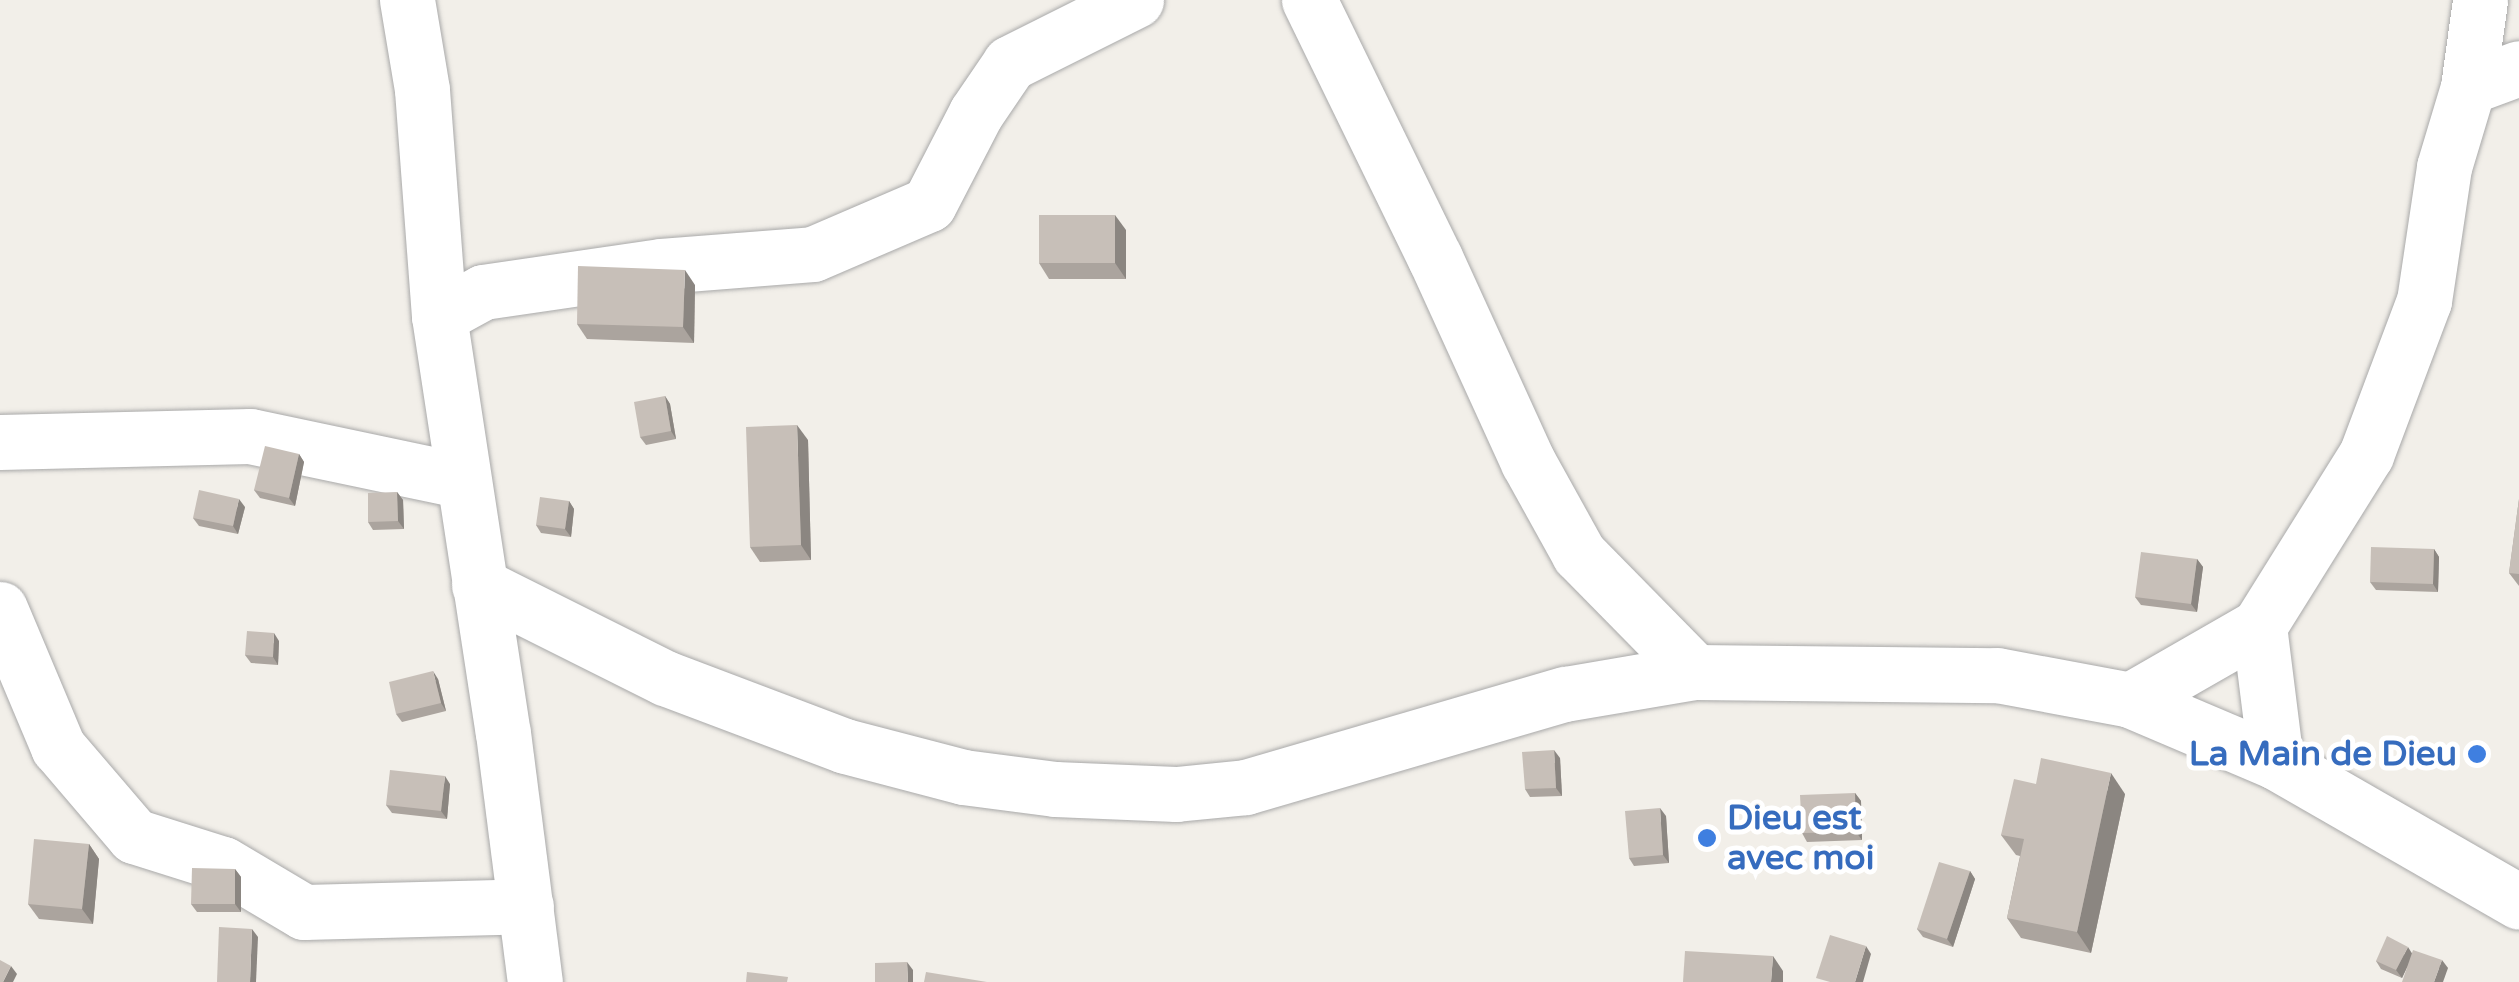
<!DOCTYPE html>
<style>
body{margin:0}
#map{position:relative;width:2519px;height:982px;overflow:hidden;background:#f2efe9;font-family:"Varela Round",sans-serif}
div>[style]{position:absolute}
.roads{filter:drop-shadow(0 0 2px #a9a9a9) drop-shadow(0 0 2px #a9a9a9)}
.minor>*{height:55px;margin:-27.5px;padding:0 27.5px;transform-origin:27.5px;border-radius:27.5px;background:#fff}
.wall>*{inset:0;background:#aba49e}
.shaded-wall>*{inset:0;background:#8b8681}
.building>*{inset:0;background:#c7bfb8}
.dots>*{width:28px;height:28px;translate:-50% -50%;box-sizing:border-box;border:5px solid #fff;border-radius:50%}
span{translate:-50% -50%;white-space:nowrap;text-align:center;line-height:1.15;-webkit-text-stroke:10px #fff;paint-order:stroke}
.shop-label{font-size:35px;color:#366cbe;font-weight:700}
.right{translate:-100% -50%;text-align:right}
.left{translate:0 -50%;text-align:left}
</style>
<div id="map">
<div class="roads">
<div class="minor">
<div style="left:407px;top:0;width:91px;rotate:80.5deg"></div>
<div style="left:422px;top:90px;width:227px;rotate:85.7deg"></div>
<div style="left:439px;top:316px;width:422px;rotate:81.3deg"></div>
<div style="left:503px;top:733px;width:251px;rotate:82.7deg"></div>
<div style="left:1309px;top:0;width:287px;rotate:64deg"></div>
<div style="left:1435px;top:258px;width:224px;rotate:65.5deg"></div>
<div style="left:1528px;top:462px;width:105px;rotate:61deg"></div>
<div style="left:1579px;top:554px;width:165px;rotate:45.5deg"></div>
<div style="left:2468px;top:87px;width:88px;rotate:-82.1deg"></div>
<div style="left:439px;top:316px;width:50px;rotate:-28.6deg"></div>
<div style="left:483px;top:292px;width:180px;rotate:-8.3deg"></div>
<div style="left:661px;top:266px;width:152px;rotate:-4.5deg"></div>
<div style="left:813px;top:254px;width:126px;rotate:-23.3deg"></div>
<div style="left:929px;top:204px;width:102px;rotate:-62.7deg"></div>
<div style="left:976px;top:113px;width:60px;rotate:-55.8deg"></div>
<div style="left:1010px;top:63px;width:141px;rotate:-26.6deg"></div>
<div style="left:0;top:442px;width:250px;rotate:-1.4deg"></div>
<div style="left:250px;top:436px;width:218px;rotate:11.9deg"></div>
<div style="left:479px;top:585px;width:208px;rotate:26.6deg"></div>
<div style="left:665px;top:678px;width:192px;rotate:20.7deg"></div>
<div style="left:845px;top:746px;width:122px;rotate:14.7deg"></div>
<div style="left:963px;top:777px;width:93px;rotate:7.4deg"></div>
<div style="left:1055px;top:789px;width:121px;rotate:2.4deg"></div>
<div style="left:1176px;top:794px;width:70px;rotate:-5.7deg"></div>
<div style="left:1246px;top:787px;width:332px;rotate:-16.3deg"></div>
<div style="left:1565px;top:694px;width:132px;rotate:-9.6deg"></div>
<div style="left:1695px;top:672px;width:302px;rotate:0.6deg"></div>
<div style="left:1997px;top:675px;width:135px;rotate:10.6deg"></div>
<div style="left:2130px;top:700px;width:159px;rotate:23deg"></div>
<div style="left:2276px;top:762px;width:280px;rotate:29.9deg"></div>
<div style="left:0;top:609px;width:150px;rotate:67.2deg"></div>
<div style="left:58px;top:747px;width:117px;rotate:49.5deg"></div>
<div style="left:134px;top:836px;width:93px;rotate:17.5deg"></div>
<div style="left:223px;top:864px;width:94px;rotate:30.7deg"></div>
<div style="left:304px;top:912px;width:222px;rotate:-1.5deg"></div>
<div style="left:2259px;top:626px;width:137px;rotate:82.9deg"></div>
<div style="left:2130px;top:700px;width:149px;rotate:-29.8deg"></div>
<div style="left:2259px;top:626px;width:202px;rotate:-58deg"></div>
<div style="left:2366px;top:455px;width:165px;rotate:-69.4deg"></div>
<div style="left:2424px;top:301px;width:135px;rotate:-81.5deg"></div>
<div style="left:2444px;top:167px;width:84px;rotate:-73.3deg"></div>
<div style="left:2468px;top:87px;width:54px;rotate:-20.4deg"></div>
</div>
</div>
<div class="wall">
<div style="clip-path:polygon(1126px 230px,1126px 279px,1049px 279px,1039px 263px)"></div>
<div style="clip-path:polygon(695px 285px,694px 343px,587px 339px,577px 324px)"></div>
<div style="clip-path:polygon(665px 396px,670px 404px,676px 439px,646px 445px,640px 437px)"></div>
<div style="clip-path:polygon(808px 440px,811px 560px,760px 562px,750px 547px)"></div>
<div style="clip-path:polygon(299px 454px,304px 462px,295px 506px,260px 498px,254px 490px)"></div>
<div style="clip-path:polygon(397px 492px,403px 500px,404px 529px,373px 530px,368px 522px)"></div>
<div style="clip-path:polygon(2519px 499px,2519px 586px,2509px 573px)"></div>
<div style="clip-path:polygon(569px 501px,574px 509px,571px 537px,541px 533px,536px 525px)"></div>
<div style="clip-path:polygon(245px 507px,238px 534px,199px 526px,193px 518px)"></div>
<div style="clip-path:polygon(2434px 549px,2439px 557px,2438px 592px,2376px 590px,2370px 582px)"></div>
<div style="clip-path:polygon(2197px 559px,2203px 567px,2197px 612px,2141px 605px,2135px 597px)"></div>
<div style="clip-path:polygon(279px 641px,278px 665px,251px 663px,245px 655px)"></div>
<div style="clip-path:polygon(438px 679px,446px 711px,402px 722px,396px 714px)"></div>
<div style="clip-path:polygon(1560px 758px,1562px 796px,1530px 797px,1525px 789px)"></div>
<div style="clip-path:polygon(450px 784px,447px 819px,392px 813px,386px 805px)"></div>
<div style="clip-path:polygon(2036px 784px,2125px 794px,2091px 953px,2021px 938px,2007px 918px,2020px 856px,2016px 855px,2001px 835px)"></div>
<div style="clip-path:polygon(1855px 793px,1861px 801px,1862px 840px,1807px 842px,1802px 833px)"></div>
<div style="clip-path:polygon(1666px 816px,1669px 863px,1634px 866px,1629px 858px)"></div>
<div style="clip-path:polygon(89px 844px,99px 859px,93px 924px,39px 919px,28px 904px)"></div>
<div style="clip-path:polygon(235px 869px,241px 877px,241px 912px,197px 912px,191px 904px)"></div>
<div style="clip-path:polygon(1970px 871px,1975px 879px,1953px 947px,1923px 937px,1917px 929px)"></div>
<div style="clip-path:polygon(2412px 953px,2448px 968px,2407px 967px,2402px 978px,2381px 969px,2376px 961px)"></div>
</div>
<div class="shaded-wall">
<div style="clip-path:polygon(1115px 215px,1126px 230px,1126px 279px,1115px 263px)"></div>
<div style="clip-path:polygon(685px 270px,695px 285px,694px 343px,683px 327px)"></div>
<div style="clip-path:polygon(665px 396px,670px 404px,676px 439px,671px 431px)"></div>
<div style="clip-path:polygon(797px 425px,808px 440px,811px 560px,801px 545px)"></div>
<div style="clip-path:polygon(299px 454px,304px 462px,295px 506px,289px 498px)"></div>
<div style="clip-path:polygon(397px 492px,403px 500px,404px 529px,398px 521px)"></div>
<div style="clip-path:polygon(239px 499px,245px 507px,238px 534px,233px 526px)"></div>
<div style="clip-path:polygon(569px 501px,574px 509px,571px 537px,565px 529px)"></div>
<div style="clip-path:polygon(2434px 549px,2439px 557px,2438px 592px,2433px 584px)"></div>
<div style="clip-path:polygon(2197px 559px,2203px 567px,2197px 612px,2191px 604px)"></div>
<div style="clip-path:polygon(274px 633px,279px 641px,278px 665px,273px 657px)"></div>
<div style="clip-path:polygon(433px 671px,438px 679px,446px 711px,441px 703px)"></div>
<div style="clip-path:polygon(1554px 750px,1560px 758px,1562px 796px,1556px 788px)"></div>
<div style="clip-path:polygon(2111px 773px,2125px 794px,2091px 953px,2077px 932px)"></div>
<div style="clip-path:polygon(445px 776px,450px 784px,447px 819px,441px 811px)"></div>
<div style="clip-path:polygon(1855px 793px,1861px 801px,1862px 840px,1856px 832px)"></div>
<div style="clip-path:polygon(1660px 808px,1666px 816px,1669px 863px,1663px 855px)"></div>
<div style="clip-path:polygon(89px 844px,99px 859px,93px 924px,82px 909px)"></div>
<div style="clip-path:polygon(235px 869px,241px 877px,241px 912px,235px 904px)"></div>
<div style="clip-path:polygon(1970px 871px,1975px 879px,1953px 947px,1947px 939px)"></div>
<div style="clip-path:polygon(252px 929px,258px 937px,256px 982px,250px 982px)"></div>
<div style="clip-path:polygon(1866px 946px,1871px 954px,1863px 982px,1855px 982px)"></div>
<div style="clip-path:polygon(2408px 947px,2413px 955px,2402px 978px,2396px 970px)"></div>
<div style="clip-path:polygon(1773px 956px,1783px 971px,1783px 982px,1771px 982px)"></div>
<div style="clip-path:polygon(2442px 960px,2448px 968px,2443px 982px,2434px 982px)"></div>
<div style="clip-path:polygon(907px 962px,913px 970px,913px 982px,908px 982px)"></div>
<div style="clip-path:polygon(11px 966px,17px 974px,13px 982px,3px 982px)"></div>
</div>
<div class="building">
<div style="clip-path:polygon(1039px 215px,1115px 215px,1115px 263px,1039px 263px)"></div>
<div style="clip-path:polygon(578px 266px,685px 270px,683px 327px,577px 324px)"></div>
<div style="clip-path:polygon(665px 396px,671px 431px,640px 437px,634px 402px)"></div>
<div style="clip-path:polygon(797px 425px,801px 545px,750px 547px,746px 427px)"></div>
<div style="clip-path:polygon(265px 446px,299px 454px,289px 498px,254px 490px)"></div>
<div style="clip-path:polygon(199px 490px,239px 499px,233px 526px,193px 518px)"></div>
<div style="clip-path:polygon(397px 492px,398px 521px,368px 522px,368px 493px)"></div>
<div style="clip-path:polygon(540px 497px,569px 501px,565px 529px,536px 525px)"></div>
<div style="clip-path:polygon(2519px 499px,2519px 574px,2509px 573px)"></div>
<div style="clip-path:polygon(2371px 547px,2434px 549px,2433px 584px,2370px 582px)"></div>
<div style="clip-path:polygon(2141px 552px,2197px 559px,2191px 604px,2135px 597px)"></div>
<div style="clip-path:polygon(247px 631px,274px 633px,273px 657px,245px 655px)"></div>
<div style="clip-path:polygon(433px 671px,441px 703px,396px 714px,389px 682px)"></div>
<div style="clip-path:polygon(1554px 750px,1556px 788px,1525px 789px,1522px 752px)"></div>
<div style="clip-path:polygon(2041px 758px,2111px 773px,2077px 932px,2007px 918px,2024px 839px,2001px 835px,2014px 779px,2036px 784px)"></div>
<div style="clip-path:polygon(390px 770px,445px 776px,441px 811px,386px 805px)"></div>
<div style="clip-path:polygon(1855px 793px,1856px 832px,1802px 833px,1800px 795px)"></div>
<div style="clip-path:polygon(1660px 808px,1663px 855px,1629px 858px,1625px 811px)"></div>
<div style="clip-path:polygon(34px 839px,89px 844px,82px 909px,28px 904px)"></div>
<div style="clip-path:polygon(1939px 862px,1970px 871px,1947px 939px,1917px 929px)"></div>
<div style="clip-path:polygon(192px 868px,235px 869px,235px 904px,191px 904px)"></div>
<div style="clip-path:polygon(219px 927px,252px 929px,250px 982px,217px 982px)"></div>
<div style="clip-path:polygon(1830px 935px,1866px 946px,1855px 982px,1830px 982px,1816px 978px)"></div>
<div style="clip-path:polygon(2387px 936px,2408px 947px,2396px 970px,2376px 961px)"></div>
<div style="clip-path:polygon(2413px 950px,2442px 960px,2434px 982px,2402px 982px)"></div>
<div style="clip-path:polygon(1685px 951px,1773px 956px,1771px 982px,1683px 982px)"></div>
<div style="clip-path:polygon(0 960px,11px 966px,3px 982px,0 982px)"></div>
<div style="clip-path:polygon(907px 962px,908px 982px,875px 982px,875px 963px)"></div>
<div style="clip-path:polygon(747px 972px,788px 977px,787px 982px,746px 982px)"></div>
<div style="clip-path:polygon(926px 972px,987px 982px,924px 982px)"></div>
</div>
<div class="dots">
<div style="left:2477px;top:754px;background:#3f7fe0"></div>
<div style="left:1707px;top:838px;background:#3f7fe0"></div>
</div>
<div class="shop-label">
<span class="right" style="left:2457px;top:754px">La Main de Dieu</span>
<span class="left" style="left:1727px;top:838px">Dieu est<br>avec moi</span>
</div>
</div>
